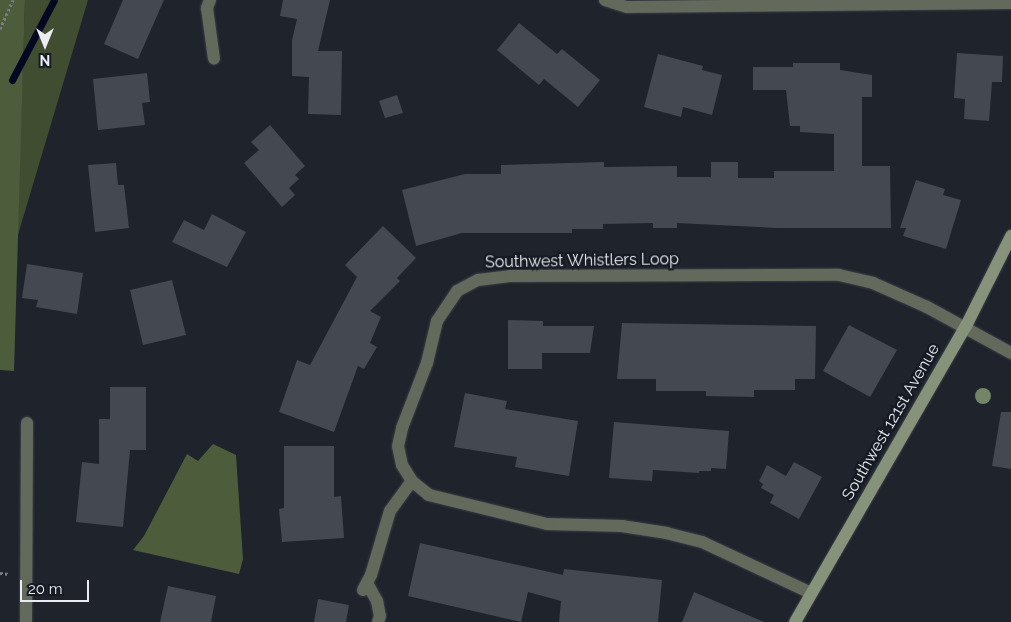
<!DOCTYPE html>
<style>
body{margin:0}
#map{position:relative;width:1011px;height:622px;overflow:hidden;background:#1f232c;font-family:Raleway,sans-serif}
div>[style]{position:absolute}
.green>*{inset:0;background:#404d31}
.forest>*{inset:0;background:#4d5c3a}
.stream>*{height:7px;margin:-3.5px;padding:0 3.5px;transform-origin:3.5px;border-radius:3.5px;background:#020722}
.building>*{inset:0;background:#434851}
.path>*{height:3px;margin-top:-1.5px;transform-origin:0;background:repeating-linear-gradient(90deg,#787b83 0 2.5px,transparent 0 5px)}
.roads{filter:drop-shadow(0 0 1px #3b3f48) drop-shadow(0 0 1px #3b3f48)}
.service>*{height:12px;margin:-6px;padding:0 6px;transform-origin:6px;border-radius:6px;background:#636a5b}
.minor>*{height:12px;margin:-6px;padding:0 6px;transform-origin:6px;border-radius:6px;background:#636a5b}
.secondary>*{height:12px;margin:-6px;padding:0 6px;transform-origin:6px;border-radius:6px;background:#869279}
.trees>*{width:16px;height:16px;margin:-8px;border-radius:50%;background:#738467}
span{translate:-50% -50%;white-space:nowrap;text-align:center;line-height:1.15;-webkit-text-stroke:4.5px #161a22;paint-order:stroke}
.street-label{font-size:16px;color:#eaecf2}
.north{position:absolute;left:20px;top:20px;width:50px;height:50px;-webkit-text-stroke:4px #161a22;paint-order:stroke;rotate:180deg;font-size:14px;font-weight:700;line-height:20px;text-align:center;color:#eaecf2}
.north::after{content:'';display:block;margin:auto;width:18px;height:22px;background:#eaecf2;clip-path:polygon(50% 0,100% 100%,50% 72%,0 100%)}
.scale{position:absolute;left:20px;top:580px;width:69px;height:22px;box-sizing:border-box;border:2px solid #eaecf2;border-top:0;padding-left:6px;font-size:15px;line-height:18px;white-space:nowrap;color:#eaecf2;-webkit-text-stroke:4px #161a22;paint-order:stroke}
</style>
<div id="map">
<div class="green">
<div style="clip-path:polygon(25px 0,88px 0,17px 238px)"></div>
</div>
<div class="forest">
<div style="clip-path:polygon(0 0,25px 0,14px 371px,0 370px)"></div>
<div style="clip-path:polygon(213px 444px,236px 455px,243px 559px,239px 574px,133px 550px,144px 536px,187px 454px,198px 461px)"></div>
</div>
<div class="stream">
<div style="left:12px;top:80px;width:90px;rotate:-62.3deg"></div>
</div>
<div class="building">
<div style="clip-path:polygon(123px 0,164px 0,138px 59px,104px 44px)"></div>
<div style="clip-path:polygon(283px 0,330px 0,318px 51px,342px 51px,341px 115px,308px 114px,309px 77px,292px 76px,292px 40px,297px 19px,280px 16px)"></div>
<div style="clip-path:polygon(519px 23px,557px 54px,562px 49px,600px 80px,578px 107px,544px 79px,539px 85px,497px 50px)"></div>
<div style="clip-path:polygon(957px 53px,1003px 56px,1002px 82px,992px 82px,989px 121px,964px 119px,965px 99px,954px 98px)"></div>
<div style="clip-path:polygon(658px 54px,703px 66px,702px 70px,722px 75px,712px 115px,683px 107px,681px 117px,644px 107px)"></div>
<div style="clip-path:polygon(793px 63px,840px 63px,840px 70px,872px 75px,872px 97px,862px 97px,862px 166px,890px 166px,891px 228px,778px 228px,677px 223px,677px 228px,653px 228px,653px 223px,603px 224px,603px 229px,572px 229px,572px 233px,462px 233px,416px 246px,402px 190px,465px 174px,501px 174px,501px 165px,604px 162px,604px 167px,677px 166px,677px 177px,711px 177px,711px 162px,738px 162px,738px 178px,774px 178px,774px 171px,834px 171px,834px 134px,800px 132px,800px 126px,790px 126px,786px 90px,753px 90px,753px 67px,793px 67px)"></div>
<div style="clip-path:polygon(147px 73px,150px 102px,142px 103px,145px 125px,98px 130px,93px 79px)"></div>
<div style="clip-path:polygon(397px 95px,403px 113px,385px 118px,379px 101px)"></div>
<div style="clip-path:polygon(270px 125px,305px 166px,295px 175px,299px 179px,289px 188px,295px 195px,282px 207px,244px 163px,259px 150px,251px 142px)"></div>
<div style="clip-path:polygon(116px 163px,118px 185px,124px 185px,129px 228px,95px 232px,88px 165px)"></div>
<div style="clip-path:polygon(916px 180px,945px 189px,943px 195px,961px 200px,946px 249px,903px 236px,906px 228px,900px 228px)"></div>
<div style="clip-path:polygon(212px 214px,246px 232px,227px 267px,172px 242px,184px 220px,204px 230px)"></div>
<div style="clip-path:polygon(383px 226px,416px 258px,397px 278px,400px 281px,370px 311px,381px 317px,370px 343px,377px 347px,364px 369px,358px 366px,334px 432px,279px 412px,297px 360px,310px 365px,357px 277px,345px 265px)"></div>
<div style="clip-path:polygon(27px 264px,83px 273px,77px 314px,36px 307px,38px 300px,22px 298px)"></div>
<div style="clip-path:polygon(172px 280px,186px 335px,143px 345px,130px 290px)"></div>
<div style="clip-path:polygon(508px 320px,543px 321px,543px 326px,594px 326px,590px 353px,542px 353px,542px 369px,508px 369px)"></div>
<div style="clip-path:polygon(622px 323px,816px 326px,815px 379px,795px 379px,795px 390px,754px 390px,754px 397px,706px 396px,706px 391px,656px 391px,656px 379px,617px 379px)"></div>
<div style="clip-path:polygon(849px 325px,897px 350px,870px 397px,823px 371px)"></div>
<div style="clip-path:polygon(110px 387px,146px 387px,146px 450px,130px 450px,123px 527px,76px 522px,82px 462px,99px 464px,99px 419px,110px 419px)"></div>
<div style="clip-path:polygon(465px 393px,507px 401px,505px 409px,578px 421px,569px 476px,515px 467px,517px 457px,454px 447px)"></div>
<div style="clip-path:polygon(1001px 412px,1011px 412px,1011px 469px,992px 466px)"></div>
<div style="clip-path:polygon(614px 422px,729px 431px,726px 469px,711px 468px,711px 471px,699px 471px,699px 473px,653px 470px,652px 481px,609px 478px)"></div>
<div style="clip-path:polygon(284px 446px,334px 446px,334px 497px,341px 496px,344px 538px,282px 542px,279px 509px,284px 508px)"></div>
<div style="clip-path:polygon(794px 462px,822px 477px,799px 519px,770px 503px,774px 495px,761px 488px,763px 484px,759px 481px,767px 465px,786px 476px)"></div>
<div style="clip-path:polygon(420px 543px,563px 575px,564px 569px,662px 580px,658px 622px,559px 622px,561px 601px,528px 592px,521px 622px,408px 596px)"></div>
<div style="clip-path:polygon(168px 586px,216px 596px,211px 622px,160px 622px)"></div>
<div style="clip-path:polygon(694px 592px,764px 622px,682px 622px)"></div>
<div style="clip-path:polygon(318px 599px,349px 605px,346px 622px,314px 622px)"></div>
</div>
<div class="path">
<div style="left:0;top:29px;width:32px;rotate:-66deg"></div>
<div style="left:0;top:573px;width:9px;rotate:6deg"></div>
</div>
<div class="roads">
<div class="service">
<div style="left:367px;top:583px;width:21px;rotate:61deg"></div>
<div style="left:377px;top:601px;width:15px;rotate:79deg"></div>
<div style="left:380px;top:616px;width:6px;rotate:108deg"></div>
</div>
<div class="minor">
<div style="left:210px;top:0;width:9px;rotate:111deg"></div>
<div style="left:207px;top:8px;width:51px;rotate:82.2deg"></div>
<div style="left:605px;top:0;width:23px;rotate:18deg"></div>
<div style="left:627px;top:7px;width:384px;rotate:-0.6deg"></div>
<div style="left:363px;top:590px;width:17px;rotate:-62deg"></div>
<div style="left:371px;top:575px;width:67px;rotate:-73.5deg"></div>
<div style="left:390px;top:511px;width:37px;rotate:-54deg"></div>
<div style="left:811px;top:593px;width:120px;rotate:-154.9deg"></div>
<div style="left:702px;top:542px;width:36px;rotate:-166deg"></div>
<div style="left:667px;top:533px;width:46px;rotate:-171.2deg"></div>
<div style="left:622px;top:526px;width:75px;rotate:-178.5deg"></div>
<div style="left:547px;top:524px;width:122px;rotate:-166.2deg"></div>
<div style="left:429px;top:495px;width:22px;rotate:-141deg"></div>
<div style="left:412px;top:481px;width:19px;rotate:-122deg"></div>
<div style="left:402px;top:465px;width:19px;rotate:-102deg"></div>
<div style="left:398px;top:446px;width:18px;rotate:-77deg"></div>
<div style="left:402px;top:428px;width:70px;rotate:-69deg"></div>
<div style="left:427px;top:363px;width:43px;rotate:-76.6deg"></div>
<div style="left:437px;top:321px;width:36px;rotate:-56deg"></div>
<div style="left:457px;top:291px;width:24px;rotate:-28deg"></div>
<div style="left:478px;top:280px;width:32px;rotate:-7deg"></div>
<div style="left:510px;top:276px;width:329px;rotate:-0.2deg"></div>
<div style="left:839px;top:275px;width:35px;rotate:13deg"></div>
<div style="left:873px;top:283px;width:59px;rotate:24deg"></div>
<div style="left:927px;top:307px;width:96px;rotate:28.7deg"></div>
<div style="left:26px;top:622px;width:199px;rotate:-89.7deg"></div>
</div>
<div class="secondary">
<div style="left:795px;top:622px;width:342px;rotate:-60deg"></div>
<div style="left:966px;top:326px;width:101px;rotate:-63.4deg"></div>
</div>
</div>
<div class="trees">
<div style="left:983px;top:396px"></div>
</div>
<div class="street-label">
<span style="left:582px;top:261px;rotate:-1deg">Southwest Whistlers Loop</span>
<span style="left:891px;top:422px;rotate:-60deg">Southwest 121st Avenue</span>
</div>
<div class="north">N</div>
<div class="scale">20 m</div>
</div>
